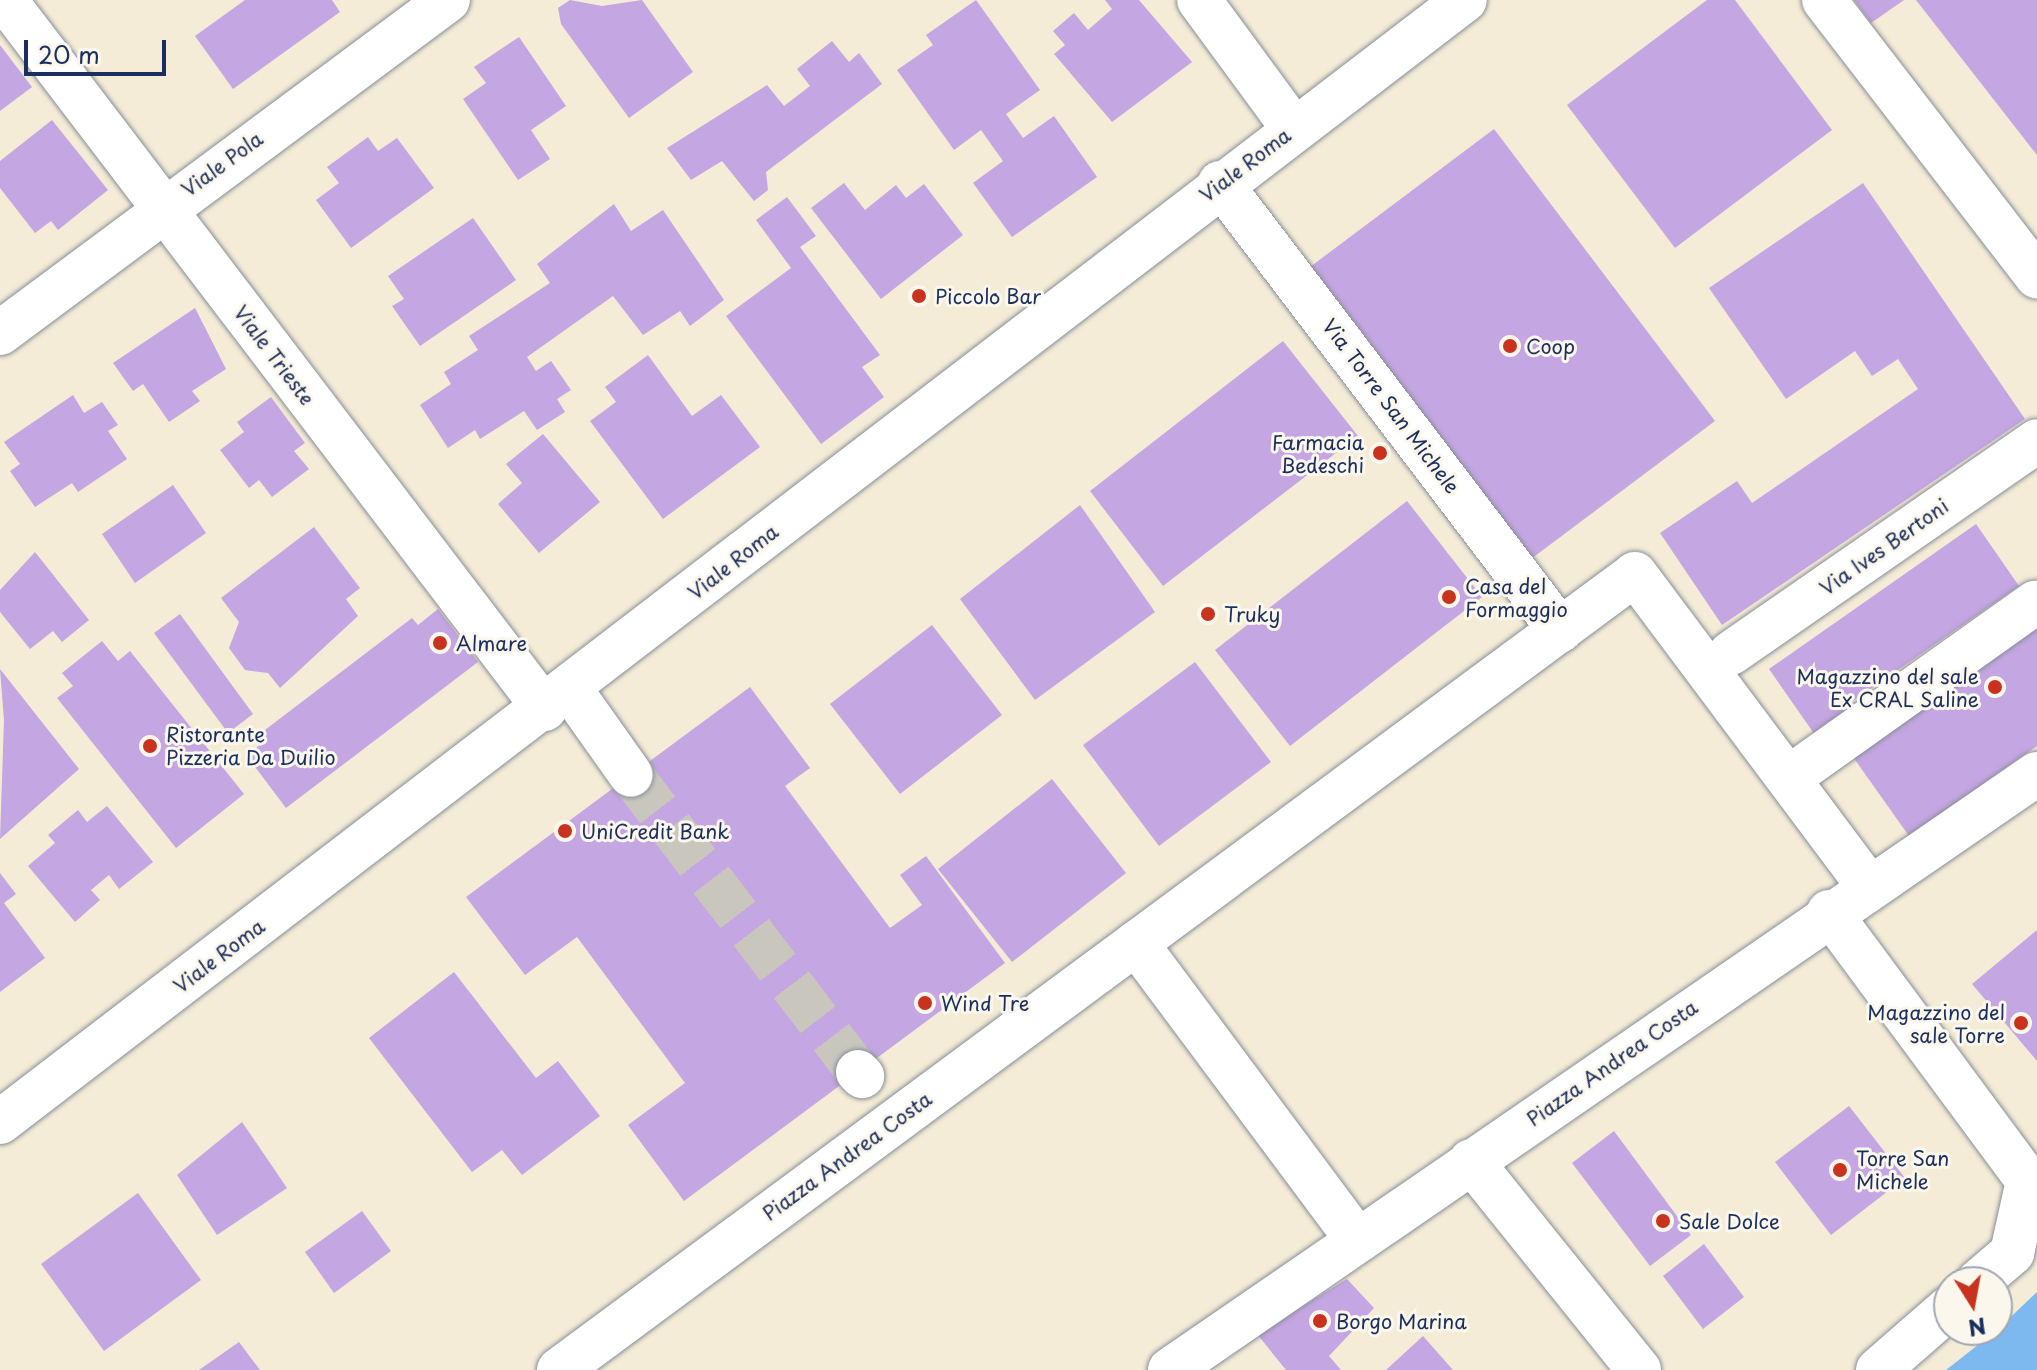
<!DOCTYPE html>
<style>
body{margin:0}
#map{position:relative;width:2037px;height:1370px;overflow:hidden;background:#f4ecd6;font-family:"Playpen Sans",sans-serif}
div>[style]{position:absolute}
.water>*{inset:0;background:#7db8ef}
.building>*{inset:0;background:#c4a6e2}
.street-tunnel>*{height:44px;margin-top:-22px;transform-origin:0;background:repeating-linear-gradient(90deg,#c9c6be 0 44px,transparent 0 66px)}
.roads{filter:drop-shadow(0 0 2px #888e9a) drop-shadow(0 0 2px #888e9a)}
.street>*{height:44px;margin:-22px;padding:0 22px;transform-origin:22px;border-radius:22px;background:#fff}
.secondary>*{height:44px;margin:-22px;padding:0 22px;transform-origin:22px;border-radius:22px;background:#fff}
.dots>*{width:22px;height:22px;translate:-50% -50%;box-sizing:border-box;border:4px solid #fbf7ec;border-radius:50%}
span{translate:-50% -50%;white-space:nowrap;text-align:center;line-height:1.15;-webkit-text-stroke:6px #fbf7ec;paint-order:stroke}
.street-label{font-size:20px;color:#1b2f5e}
.poi-label{font-size:20px;color:#1b2f5e}
.left{translate:0 -50%;text-align:left}
.right{translate:-100% -50%;text-align:right}
.north{position:absolute;left:1933px;top:1266px;width:80px;height:80px;box-sizing:border-box;background:#fbf7ec;border:2px solid #a1a7b3;border-radius:50%;rotate:169deg;font-size:22px;font-weight:700;line-height:32px;text-align:center;color:#1b2f5e}
.north::after{content:'';display:block;margin:auto;width:28px;height:36px;background:#c8321e;clip-path:polygon(50% 0,100% 100%,50% 72%,0 100%)}
.scale{position:absolute;left:24px;top:40px;width:142px;height:36px;box-sizing:border-box;border:4px solid #1b2f5e;border-top:0;padding-left:10px;font-size:24px;line-height:28px;white-space:nowrap;color:#1b2f5e;-webkit-text-stroke:6px #fbf7ec;paint-order:stroke}
</style>
<div id="map">
<div class="water">
<div style="clip-path:polygon(2037px 1292px,2037px 1370px,1946px 1370px,1997px 1330px)"></div>
</div>
<div class="building">
<div style="clip-path:polygon(245px 0,332px 0,340px 12px,233px 89px,195px 36px)"></div>
<div style="clip-path:polygon(570px 0,602px 6px,642px 0,693px 72px,629px 118px,561px 24px,558px 8px)"></div>
<div style="clip-path:polygon(976px 0,1040px 90px,1006px 114px,1023px 138px,1054px 116px,1097px 177px,1012px 237px,973px 183px,1003px 161px,981px 130px,954px 150px,897px 70px,933px 45px,926px 35px)"></div>
<div style="clip-path:polygon(1105px 0,1139px 0,1192px 62px,1112px 122px,1054px 54px,1065px 45px,1053px 31px,1074px 13px,1088px 30px,1112px 9px)"></div>
<div style="clip-path:polygon(1707px 0,1735px 0,1832px 130px,1675px 248px,1567px 105px)"></div>
<div style="clip-path:polygon(1854px 0,1904px 0,1871px 23px)"></div>
<div style="clip-path:polygon(1916px 0,2037px 0,2037px 155px)"></div>
<div style="clip-path:polygon(519px 37px,566px 106px,531px 130px,550px 159px,518px 180px,463px 99px,486px 83px,474px 67px)"></div>
<div style="clip-path:polygon(832px 41px,849px 62px,859px 53px,882px 84px,766px 172px,768px 190px,754px 201px,722px 161px,691px 180px,667px 148px,767px 85px,784px 106px,810px 86px,797px 69px)"></div>
<div style="clip-path:polygon(0 45px,32px 87px,0 111px)"></div>
<div style="clip-path:polygon(52px 120px,108px 190px,58px 230px,51px 221px,35px 233px,0 188px,0 161px)"></div>
<div style="clip-path:polygon(1494px 129px,1715px 421px,1527px 562px,1306px 270px)"></div>
<div style="clip-path:polygon(368px 137px,378px 151px,397px 138px,434px 188px,351px 248px,316px 200px,339px 183px,327px 167px)"></div>
<div style="clip-path:polygon(844px 183px,865px 210px,896px 185px,906px 198px,924px 184px,963px 235px,881px 299px,811px 208px)"></div>
<div style="clip-path:polygon(1863px 183px,2025px 419px,1722px 625px,1660px 533px,1737px 481px,1752px 503px,1918px 389px,1898px 359px,1872px 376px,1855px 351px,1786px 399px,1709px 288px)"></div>
<div style="clip-path:polygon(787px 197px,816px 236px,800px 247px,880px 355px,862px 367px,884px 397px,821px 444px,726px 316px,791px 268px,756px 220px)"></div>
<div style="clip-path:polygon(614px 204px,631px 231px,663px 210px,724px 300px,690px 326px,680px 311px,643px 335px,613px 296px,527px 357px,536px 371px,551px 361px,571px 390px,557px 399px,565px 412px,537px 430px,524px 411px,480px 439px,475px 430px,448px 448px,420px 405px,451px 384px,444px 372px,478px 350px,469px 336px,550px 283px,537px 264px)"></div>
<div style="clip-path:polygon(473px 218px,516px 280px,420px 346px,392px 306px,404px 299px,388px 276px)"></div>
<div style="clip-path:polygon(195px 308px,226px 369px,192px 391px,200px 401px,169px 422px,143px 384px,133px 391px,113px 363px)"></div>
<div style="clip-path:polygon(1283px 341px,1358px 436px,1163px 586px,1090px 491px)"></div>
<div style="clip-path:polygon(648px 355px,692px 416px,721px 395px,760px 447px,663px 519px,590px 421px,616px 402px,605px 387px)"></div>
<div style="clip-path:polygon(73px 395px,84px 413px,102px 402px,118px 425px,108px 431px,127px 459px,78px 492px,72px 483px,35px 507px,10px 471px,20px 464px,4px 442px)"></div>
<div style="clip-path:polygon(271px 397px,305px 443px,294px 451px,309px 469px,272px 497px,259px 480px,249px 488px,220px 450px,244px 432px,237px 422px)"></div>
<div style="clip-path:polygon(543px 434px,600px 502px,539px 553px,498px 504px,522px 483px,506px 464px)"></div>
<div style="clip-path:polygon(173px 485px,206px 533px,135px 583px,102px 534px)"></div>
<div style="clip-path:polygon(1407px 501px,1482px 597px,1290px 746px,1215px 650px)"></div>
<div style="clip-path:polygon(1080px 505px,1155px 612px,1035px 700px,960px 599px)"></div>
<div style="clip-path:polygon(1976px 524px,2019px 586px,1850px 703px,1865px 725px,1827px 752px,1769px 669px)"></div>
<div style="clip-path:polygon(314px 527px,360px 588px,346px 599px,358px 616px,280px 688px,268px 673px,245px 670px,229px 648px,239px 622px,221px 598px)"></div>
<div style="clip-path:polygon(35px 552px,89px 620px,62px 642px,53px 631px,30px 649px,0 612px,0 590px)"></div>
<div style="clip-path:polygon(438px 609px,478px 662px,286px 808px,246px 755px,267px 740px,261px 733px,412px 618px,418px 625px)"></div>
<div style="clip-path:polygon(180px 614px,253px 714px,228px 733px,154px 633px)"></div>
<div style="clip-path:polygon(932px 625px,1002px 715px,900px 794px,830px 704px)"></div>
<div style="clip-path:polygon(2037px 627px,2037px 746px,1909px 836px,1853px 757px)"></div>
<div style="clip-path:polygon(102px 641px,118px 661px,130px 651px,244px 794px,176px 848px,57px 698px,73px 686px,62px 673px)"></div>
<div style="clip-path:polygon(1195px 662px,1271px 762px,1159px 846px,1083px 745px)"></div>
<div style="clip-path:polygon(0 669px,79px 769px,0 839px,4px 720px)"></div>
<div style="clip-path:polygon(750px 687px,810px 768px,785px 786px,890px 928px,922px 905px,900px 875px,926px 856px,1005px 963px,684px 1201px,628px 1125px,685px 1083px,577px 937px,525px 975px,466px 897px)"></div>
<div style="clip-path:polygon(1052px 779px,1126px 873px,1012px 962px,938px 869px)"></div>
<div style="clip-path:polygon(107px 806px,153px 862px,119px 889px,109px 875px,91px 890px,100px 900px,75px 922px,28px 866px,55px 843px,48px 835px,78px 810px,87px 822px)"></div>
<div style="clip-path:polygon(0 873px,16px 894px,4px 903px,45px 958px,0 992px)"></div>
<div style="clip-path:polygon(2037px 930px,2037px 1061px,1972px 984px)"></div>
<div style="clip-path:polygon(454px 972px,536px 1078px,558px 1061px,600px 1116px,522px 1175px,502px 1150px,472px 1172px,369px 1038px)"></div>
<div style="clip-path:polygon(1849px 1106px,1905px 1178px,1831px 1235px,1775px 1162px)"></div>
<div style="clip-path:polygon(242px 1122px,287px 1188px,217px 1235px,177px 1175px)"></div>
<div style="clip-path:polygon(1614px 1131px,1691px 1235px,1650px 1266px,1572px 1163px)"></div>
<div style="clip-path:polygon(138px 1193px,201px 1280px,104px 1351px,41px 1264px)"></div>
<div style="clip-path:polygon(362px 1211px,391px 1251px,334px 1293px,305px 1252px)"></div>
<div style="clip-path:polygon(1704px 1244px,1744px 1297px,1703px 1329px,1663px 1276px)"></div>
<div style="clip-path:polygon(1347px 1279px,1374px 1308px,1329px 1356px,1341px 1370px,1286px 1370px,1257px 1334px)"></div>
<div style="clip-path:polygon(1423px 1336px,1453px 1370px,1386px 1370px)"></div>
<div style="clip-path:polygon(239px 1342px,260px 1370px,199px 1370px)"></div>
</div>
<div class="street-tunnel">
<div style="left:631px;top:775px;width:374px;rotate:52.6deg"></div>
</div>
<div class="roads">
<div class="street">
<div style="left:5px;top:0;width:891px;rotate:52.71deg"></div>
<div style="left:1199px;top:0;width:159px;rotate:53.7deg"></div>
<div style="left:1220px;top:183px;width:562px;rotate:52.74deg"></div>
<div style="left:0;top:333px;width:558px;rotate:-36.62deg"></div>
<div style="left:1731px;top:653px;width:372px;rotate:-34.7deg"></div>
<div style="left:570px;top:689px;width:105px;rotate:54.7deg"></div>
<div style="left:1790px;top:777px;width:301px;rotate:-35.4deg"></div>
<div style="left:1829px;top:912px;width:335px;rotate:53.5deg"></div>
<div style="left:1136px;top:943px;width:370px;rotate:53.3deg"></div>
<div style="left:858px;top:1072px;width:6px;rotate:45deg"></div>
<div style="left:0;top:1122px;width:1845px;rotate:-37.45deg"></div>
<div style="left:1978px;top:1282px;width:45px;rotate:-40.5deg"></div>
<div style="left:2012px;top:1253px;width:74px;rotate:-77.5deg"></div>
<div style="left:559px;top:1370px;width:1338px;rotate:-36.49deg"></div>
<div style="left:1635px;top:574px;width:389px;rotate:53.2deg"></div>
<div style="left:1878px;top:1370px;width:94px;rotate:-41.1deg"></div>
</div>
<div class="secondary">
<div style="left:1824px;top:0;width:349px;rotate:52.4deg"></div>
<div style="left:1471px;top:1161px;width:268px;rotate:51.2deg"></div>
<div style="left:1170px;top:1370px;width:1052px;rotate:-34.51deg"></div>
</div>
</div>
<div class="dots">
<div style="left:919px;top:296px;background:#c8321e"></div>
<div style="left:1510px;top:346px;background:#c8321e"></div>
<div style="left:1380px;top:453px;background:#c8321e"></div>
<div style="left:1449px;top:597px;background:#c8321e"></div>
<div style="left:1208px;top:614px;background:#c8321e"></div>
<div style="left:440px;top:643px;background:#c8321e"></div>
<div style="left:1995px;top:687px;background:#c8321e"></div>
<div style="left:150px;top:746px;background:#c8321e"></div>
<div style="left:565px;top:831px;background:#c8321e"></div>
<div style="left:925px;top:1003px;background:#c8321e"></div>
<div style="left:2021px;top:1023px;background:#c8321e"></div>
<div style="left:1840px;top:1170px;background:#c8321e"></div>
<div style="left:1663px;top:1221px;background:#c8321e"></div>
<div style="left:1320px;top:1321px;background:#c8321e"></div>
</div>
<div class="street-label">
<span style="left:222px;top:164px;rotate:-36deg">Viale Pola</span>
<span style="left:1245px;top:165px;rotate:-37deg">Viale Roma</span>
<span style="left:274px;top:355px;rotate:53deg">Viale Trieste</span>
<span style="left:1391px;top:406px;rotate:53deg">Via Torre San Michele</span>
<span style="left:1884px;top:547px;rotate:-35deg">Via Ives Bertoni</span>
<span style="left:733px;top:562px;rotate:-38deg">Viale Roma</span>
<span style="left:219px;top:956px;rotate:-37deg">Viale Roma</span>
<span style="left:1612px;top:1063px;rotate:-35deg">Piazza Andrea Costa</span>
<span style="left:847px;top:1156px;rotate:-36deg">Piazza Andrea Costa</span>
</div>
<div class="poi-label">
<span class="left" style="left:935px;top:296px">Piccolo Bar</span>
<span class="left" style="left:1526px;top:346px">Coop</span>
<span class="right" style="left:1364px;top:454px">Farmacia<br>Bedeschi</span>
<span class="left" style="left:1465px;top:598px">Casa del<br>Formaggio</span>
<span class="left" style="left:1224px;top:614px">Truky</span>
<span class="left" style="left:456px;top:643px">Almare</span>
<span class="right" style="left:1979px;top:688px">Magazzino del sale<br>Ex CRAL Saline</span>
<span class="left" style="left:166px;top:746px">Ristorante<br>Pizzeria Da Duilio</span>
<span class="left" style="left:581px;top:831px">UniCredit Bank</span>
<span class="left" style="left:941px;top:1003px">Wind Tre</span>
<span class="right" style="left:2005px;top:1024px">Magazzino del<br>sale Torre</span>
<span class="left" style="left:1856px;top:1170px">Torre San<br>Michele</span>
<span class="left" style="left:1679px;top:1221px">Sale Dolce</span>
<span class="left" style="left:1336px;top:1321px">Borgo Marina</span>
</div>
<div class="north">N</div>
<div class="scale">20 m</div>
</div>
